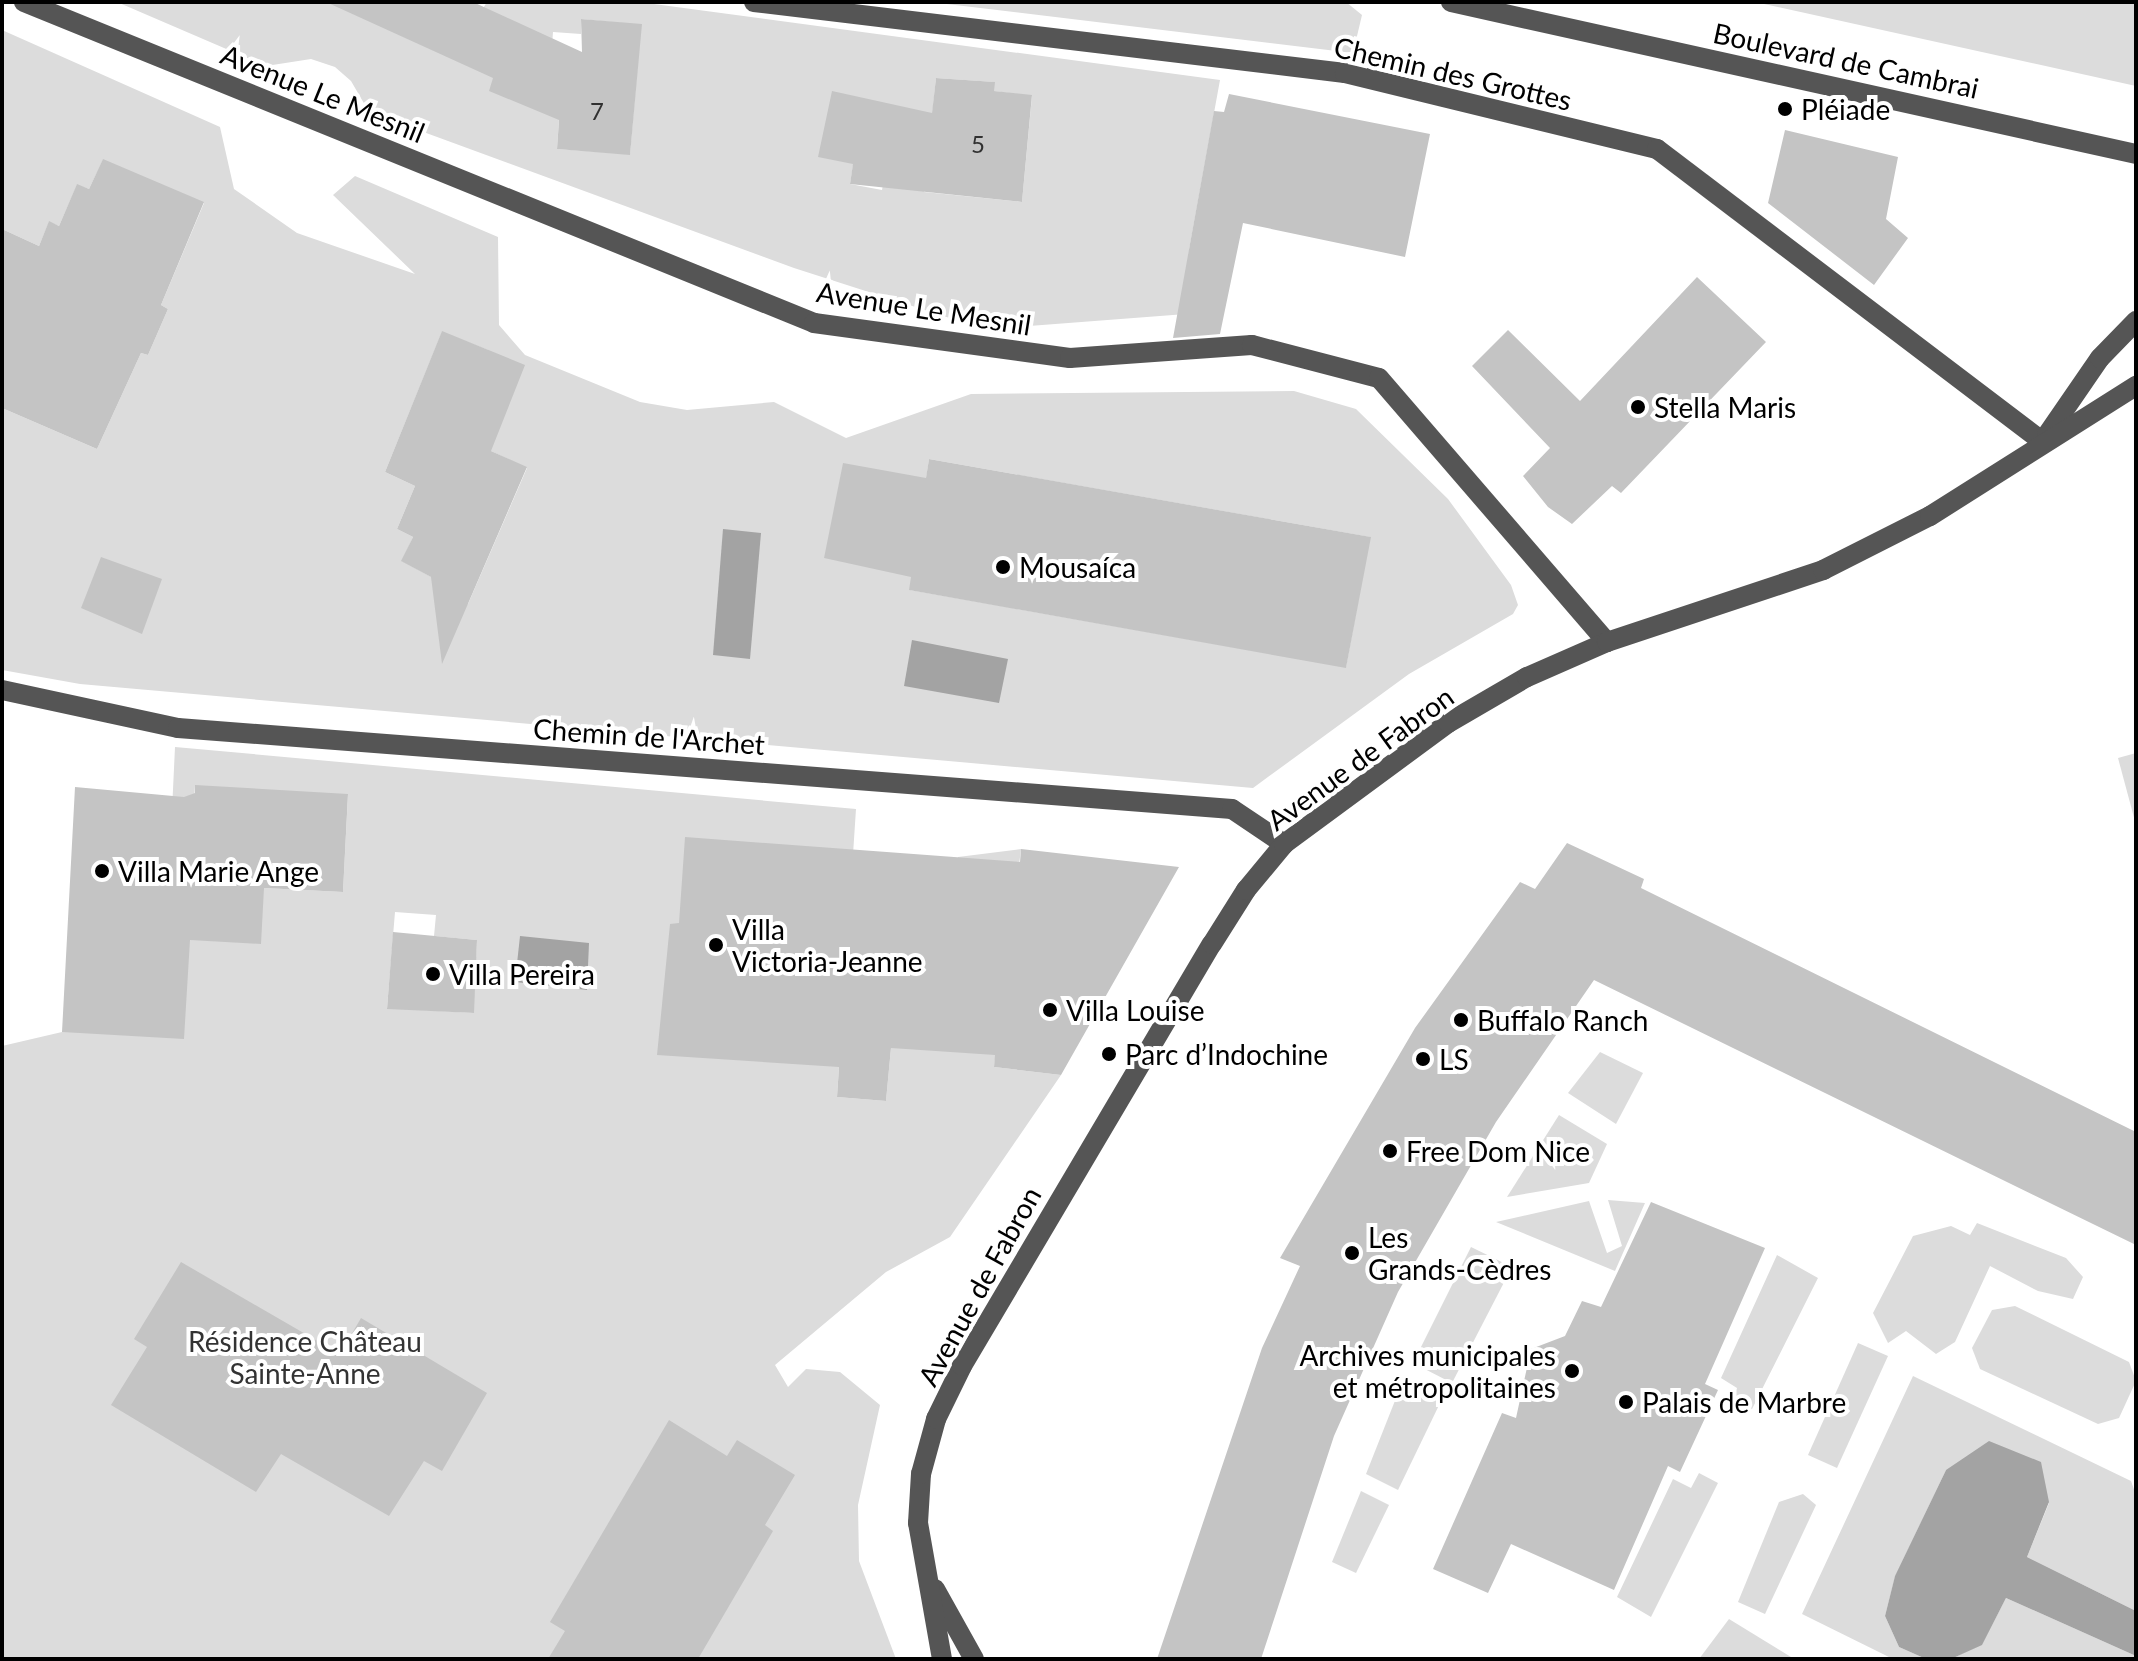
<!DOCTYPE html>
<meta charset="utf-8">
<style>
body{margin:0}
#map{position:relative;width:2138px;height:1661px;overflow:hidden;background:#fff;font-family:Lato,sans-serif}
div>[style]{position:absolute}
.green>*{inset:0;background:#dcdcdc}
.water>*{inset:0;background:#a3a3a3}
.building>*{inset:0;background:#c4c4c4}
.minor>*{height:20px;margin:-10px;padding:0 10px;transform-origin:10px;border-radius:10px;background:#555}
.dots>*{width:22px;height:22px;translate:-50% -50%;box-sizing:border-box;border:4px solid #fff;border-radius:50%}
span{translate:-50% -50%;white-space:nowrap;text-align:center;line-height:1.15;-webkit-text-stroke:8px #fff;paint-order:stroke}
.number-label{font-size:24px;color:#313131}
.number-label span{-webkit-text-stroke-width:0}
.street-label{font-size:28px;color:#000}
.poi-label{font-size:28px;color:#000}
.left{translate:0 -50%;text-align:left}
.right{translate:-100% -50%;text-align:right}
.park-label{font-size:28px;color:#333}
.frame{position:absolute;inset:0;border:4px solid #000;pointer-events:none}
</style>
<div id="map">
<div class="green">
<i style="clip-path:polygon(evenodd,117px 2px,423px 2px,465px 37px,487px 2px,639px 2px,1220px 80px,1189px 250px,1186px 314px,991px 329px,959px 321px,794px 268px,369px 112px,351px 81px,335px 67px,311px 59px,266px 66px,117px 2px,581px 19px,641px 25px,630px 154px,557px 149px,562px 74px,550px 73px,553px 32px,581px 34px,581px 19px,117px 2px,936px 78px,994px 82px,994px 91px,1032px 96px,1022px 202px,924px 192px,936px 78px,117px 2px,862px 110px,895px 116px,882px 190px,850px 184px,862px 110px)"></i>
<i style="clip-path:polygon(930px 2px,1346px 2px,1362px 15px,1353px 53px)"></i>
<i style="clip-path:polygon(1755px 2px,2136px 2px,2136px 86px)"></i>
<i style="clip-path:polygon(evenodd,2px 30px,220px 127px,234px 189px,297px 233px,415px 274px,333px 195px,355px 176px,498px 237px,499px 325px,525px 355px,640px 402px,687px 410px,774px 402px,846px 438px,971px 394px,1294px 391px,1356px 409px,1448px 499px,1511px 585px,1518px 605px,1513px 614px,1409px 674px,1253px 788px,80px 684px,2px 670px,2px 408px,97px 449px,141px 353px,148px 355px,168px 309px,161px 305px,204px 203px,103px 160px,89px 189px,77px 185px,59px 226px,49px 222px,39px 246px,2px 229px,2px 30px,442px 332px,488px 350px,491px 451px,527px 468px,468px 604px,457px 609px,435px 579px,402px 561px,413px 537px,397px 529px,415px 486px,385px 472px,442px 332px,2px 30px,929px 459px,1370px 537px,1346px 667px,910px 590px,929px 459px)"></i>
<i style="clip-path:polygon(evenodd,175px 747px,856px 809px,837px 1097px,886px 1101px,891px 1048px,957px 901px,958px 857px,1021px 849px,994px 1067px,1061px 1075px,950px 1237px,886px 1272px,775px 1365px,788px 1387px,806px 1369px,840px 1372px,880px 1405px,858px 1505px,859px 1561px,896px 1659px,2px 1659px,2px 1046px,62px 1032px,164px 980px,175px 747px,195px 786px,348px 795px,343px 892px,264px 888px,188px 910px,195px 786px,175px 747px,395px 912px,436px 915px,434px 936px,477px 940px,473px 1013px,387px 1008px,395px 912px)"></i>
<i style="clip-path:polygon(2136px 753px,2136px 825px,2118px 758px)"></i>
<i style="clip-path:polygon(1600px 1052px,1643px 1073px,1616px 1124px,1568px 1093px)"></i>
<i style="clip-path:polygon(1559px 1115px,1607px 1144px,1589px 1183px,1507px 1197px)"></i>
<i style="clip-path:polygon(1608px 1200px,1645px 1203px,1615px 1271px,1496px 1222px,1589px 1201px,1607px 1253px,1622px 1246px)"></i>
<i style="clip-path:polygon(1977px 1223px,2066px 1258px,2083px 1277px,2073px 1299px,2038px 1291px,1990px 1266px,1955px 1342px,1936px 1354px,1906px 1331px,1888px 1343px,1873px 1313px,1913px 1236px,1951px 1226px,1970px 1235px)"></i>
<i style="clip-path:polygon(1471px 1247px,1512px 1267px,1452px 1383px,1413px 1363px)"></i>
<i style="clip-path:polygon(1777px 1255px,1818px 1278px,1749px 1415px,1730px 1403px,1737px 1388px,1721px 1378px)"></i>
<i style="clip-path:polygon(2015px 1306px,2129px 1362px,2136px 1381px,2119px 1418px,2098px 1424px,1980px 1369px,1972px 1348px,1992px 1310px)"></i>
<i style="clip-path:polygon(1858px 1343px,1888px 1356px,1837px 1468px,1808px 1455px)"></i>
<i style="clip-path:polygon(1913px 1376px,2131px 1481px,2136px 1495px,2136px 1611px,2027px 1557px,2049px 1503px,1946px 1470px,1895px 1577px,1885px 1616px,1899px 1647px,1926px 1659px,1893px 1659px,1802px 1614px)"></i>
<i style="clip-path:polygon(1402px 1383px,1442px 1399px,1398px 1490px,1366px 1474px)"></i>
<i style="clip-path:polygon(1699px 1473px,1718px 1483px,1651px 1617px,1617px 1597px,1673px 1479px,1691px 1488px)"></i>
<i style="clip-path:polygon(1361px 1491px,1389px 1505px,1356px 1573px,1332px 1562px)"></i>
<i style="clip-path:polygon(1803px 1494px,1816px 1505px,1765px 1614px,1738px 1602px,1779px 1502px)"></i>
<i style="clip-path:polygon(2006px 1598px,2136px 1656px,2136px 1659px,1951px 1659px,1982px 1644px)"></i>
<i style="clip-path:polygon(1729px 1619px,1791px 1657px,1791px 1659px,1699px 1659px)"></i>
</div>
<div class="water">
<i style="clip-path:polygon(723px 529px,761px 533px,750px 659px,713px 655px)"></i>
<i style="clip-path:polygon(912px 640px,1008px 659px,999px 703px,904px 686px)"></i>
<i style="clip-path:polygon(520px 936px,589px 943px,587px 990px,515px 982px)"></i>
<i style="clip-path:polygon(1989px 1441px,2041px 1462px,2049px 1502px,2027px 1557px,2136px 1611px,2136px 1656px,2006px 1598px,1982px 1645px,1951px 1659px,1926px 1659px,1899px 1647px,1885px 1616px,1895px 1576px,1946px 1470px)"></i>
</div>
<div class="building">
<i style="clip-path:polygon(326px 2px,473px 2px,582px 52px,581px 19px,642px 24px,630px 155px,557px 149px,559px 120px,489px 91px,493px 78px)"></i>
<i style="clip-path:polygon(936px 78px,995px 82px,994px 91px,1032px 95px,1022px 202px,850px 184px,853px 164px,818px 157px,832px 91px,932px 113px)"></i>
<i style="clip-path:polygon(1229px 94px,1430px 134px,1405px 257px,1243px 223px,1220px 334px,1173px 338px,1214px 111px,1224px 112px)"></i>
<i style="clip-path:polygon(1785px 130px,1898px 157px,1886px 219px,1908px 238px,1874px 285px,1768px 203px)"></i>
<i style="clip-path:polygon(103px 159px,204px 202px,161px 305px,168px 309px,148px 355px,141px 353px,97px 449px,2px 408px,2px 229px,39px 246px,49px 221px,59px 226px,77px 184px,89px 189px)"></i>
<i style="clip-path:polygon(1697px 277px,1766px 342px,1621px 493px,1612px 486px,1572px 524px,1548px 507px,1523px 476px,1550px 448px,1472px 366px,1508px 330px,1580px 401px)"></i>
<i style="clip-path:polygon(442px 331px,525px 365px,491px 451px,527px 467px,442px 664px,431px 577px,401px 561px,413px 537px,397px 529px,415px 486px,385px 472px)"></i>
<i style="clip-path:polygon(929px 459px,1371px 537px,1346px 668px,909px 590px,911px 577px,824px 558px,843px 463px,926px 478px)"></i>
<i style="clip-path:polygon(101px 557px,162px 579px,142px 634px,81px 608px)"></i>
<i style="clip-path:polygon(195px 785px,348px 794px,343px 892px,264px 888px,261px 944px,190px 940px,184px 1039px,62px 1032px,75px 787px,184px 797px,195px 793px)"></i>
<i style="clip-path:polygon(685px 837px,1020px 862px,1021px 849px,1179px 867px,1061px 1075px,994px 1067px,995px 1055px,891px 1048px,886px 1101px,837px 1097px,839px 1067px,657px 1055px,670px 924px,679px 923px)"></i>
<i style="clip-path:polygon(1567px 843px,1644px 879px,1641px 888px,2136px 1132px,2136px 1245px,1594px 980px,1496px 1122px,1398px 1292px,1334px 1436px,1261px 1659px,1157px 1659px,1262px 1348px,1300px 1266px,1280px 1258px,1415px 1028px,1520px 882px,1535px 889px)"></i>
<i style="clip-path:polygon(393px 932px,477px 940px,474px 1013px,387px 1009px)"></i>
<i style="clip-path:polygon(1651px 1202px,1765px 1248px,1705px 1384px,1718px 1390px,1680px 1472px,1668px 1466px,1614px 1590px,1511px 1544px,1488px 1593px,1433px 1569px,1502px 1413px,1516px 1418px,1531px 1349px,1565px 1336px,1582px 1301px,1601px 1307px)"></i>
<i style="clip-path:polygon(181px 1262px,340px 1354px,361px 1318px,487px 1393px,442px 1471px,424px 1461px,389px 1516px,281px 1454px,256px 1492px,111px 1405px,147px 1347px,134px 1339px)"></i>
<i style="clip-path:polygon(669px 1420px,727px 1456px,737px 1440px,795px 1475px,765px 1525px,773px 1531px,698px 1659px,548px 1659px,565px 1631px,550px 1622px)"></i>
</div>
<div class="minor">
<i style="left:24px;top:2px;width:853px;rotate:22.11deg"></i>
<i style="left:814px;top:323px;width:258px;rotate:7.8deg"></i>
<i style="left:1070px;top:358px;width:182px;rotate:-4.1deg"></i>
<i style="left:1252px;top:345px;width:131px;rotate:14.6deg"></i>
<i style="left:1379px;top:378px;width:349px;rotate:49.2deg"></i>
<i style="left:754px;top:2px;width:595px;rotate:6.85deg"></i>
<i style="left:1345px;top:73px;width:321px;rotate:13.7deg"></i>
<i style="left:1657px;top:149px;width:485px;rotate:37.2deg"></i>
<i style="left:1451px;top:2px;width:702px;rotate:12.51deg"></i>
<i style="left:2047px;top:435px;width:93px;rotate:-55.5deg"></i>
<i style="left:2100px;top:358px;width:52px;rotate:-45.8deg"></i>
<i style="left:2px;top:690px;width:180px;rotate:12.2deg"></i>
<i style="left:178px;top:728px;width:1057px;rotate:4.39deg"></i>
<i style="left:1232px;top:809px;width:63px;rotate:33.9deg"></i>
<i style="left:935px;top:1589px;width:80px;rotate:60.9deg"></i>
<i style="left:942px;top:1659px;width:138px;rotate:-100deg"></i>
<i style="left:918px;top:1523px;width:49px;rotate:-86.5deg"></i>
<i style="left:921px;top:1474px;width:57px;rotate:-74.7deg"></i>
<i style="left:936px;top:1419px;width:59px;rotate:-63.9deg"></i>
<i style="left:962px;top:1366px;width:490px;rotate:-59.4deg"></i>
<i style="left:1212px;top:944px;width:64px;rotate:-57.8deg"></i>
<i style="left:1246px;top:890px;width:60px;rotate:-50.4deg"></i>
<i style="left:1284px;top:844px;width:204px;rotate:-36.4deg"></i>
<i style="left:1448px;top:723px;width:91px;rotate:-30.2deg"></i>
<i style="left:1527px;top:677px;width:87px;rotate:-23.6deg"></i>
<i style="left:1607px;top:642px;width:228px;rotate:-18.4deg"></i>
<i style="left:1823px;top:570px;width:120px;rotate:-26.8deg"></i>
<i style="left:1930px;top:516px;width:244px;rotate:-32.3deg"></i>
</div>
<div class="dots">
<i style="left:1785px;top:109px;background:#000"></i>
<i style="left:1638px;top:407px;background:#000"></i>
<i style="left:1003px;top:567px;background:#000"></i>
<i style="left:102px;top:871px;background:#000"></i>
<i style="left:716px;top:945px;background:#000"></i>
<i style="left:433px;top:974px;background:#000"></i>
<i style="left:1050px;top:1010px;background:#000"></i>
<i style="left:1461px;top:1020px;background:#000"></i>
<i style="left:1109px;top:1054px;background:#000"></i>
<i style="left:1423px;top:1059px;background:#000"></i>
<i style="left:1390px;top:1151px;background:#000"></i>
<i style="left:1352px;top:1253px;background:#000"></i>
<i style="left:1572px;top:1371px;background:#000"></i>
<i style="left:1626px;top:1402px;background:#000"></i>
</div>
<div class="number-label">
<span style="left:597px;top:111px">7</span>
<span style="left:978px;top:144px">5</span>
</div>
<div class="street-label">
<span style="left:1846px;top:60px;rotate:12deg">Boulevard de Cambrai</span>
<span style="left:1453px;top:73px;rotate:13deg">Chemin des Grottes</span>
<span style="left:323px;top:93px;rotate:22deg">Avenue Le Mesnil</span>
<span style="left:924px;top:308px;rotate:9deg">Avenue Le Mesnil</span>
<span style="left:649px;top:736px;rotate:4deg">Chemin de l'Archet</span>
<span style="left:1360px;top:758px;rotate:-36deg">Avenue de Fabron</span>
<span style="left:979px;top:1286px;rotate:-61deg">Avenue de Fabron</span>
</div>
<div class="poi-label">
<span class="left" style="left:1801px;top:109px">Pléiade</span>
<span class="left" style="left:1654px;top:407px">Stella Maris</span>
<span class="left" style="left:1019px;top:567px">Mousaíca</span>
<span class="left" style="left:118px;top:871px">Villa Marie Ange</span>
<span class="left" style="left:732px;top:945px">Villa<br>Victoria-Jeanne</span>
<span class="left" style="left:449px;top:974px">Villa Pereira</span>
<span class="left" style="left:1066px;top:1010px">Villa Louise</span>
<span class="left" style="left:1477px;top:1020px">Buffalo Ranch</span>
<span class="left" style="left:1125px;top:1054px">Parc d’Indochine</span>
<span class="left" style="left:1439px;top:1059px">LS</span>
<span class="left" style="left:1406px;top:1151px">Free Dom Nice</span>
<span class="left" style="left:1368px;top:1253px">Les<br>Grands-Cèdres</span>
<span class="right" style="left:1556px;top:1371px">Archives municipales<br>et métropolitaines</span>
<span class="left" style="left:1642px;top:1402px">Palais de Marbre</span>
</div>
<div class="park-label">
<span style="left:305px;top:1357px">Résidence Château<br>Sainte-Anne</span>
</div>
<div class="frame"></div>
</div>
